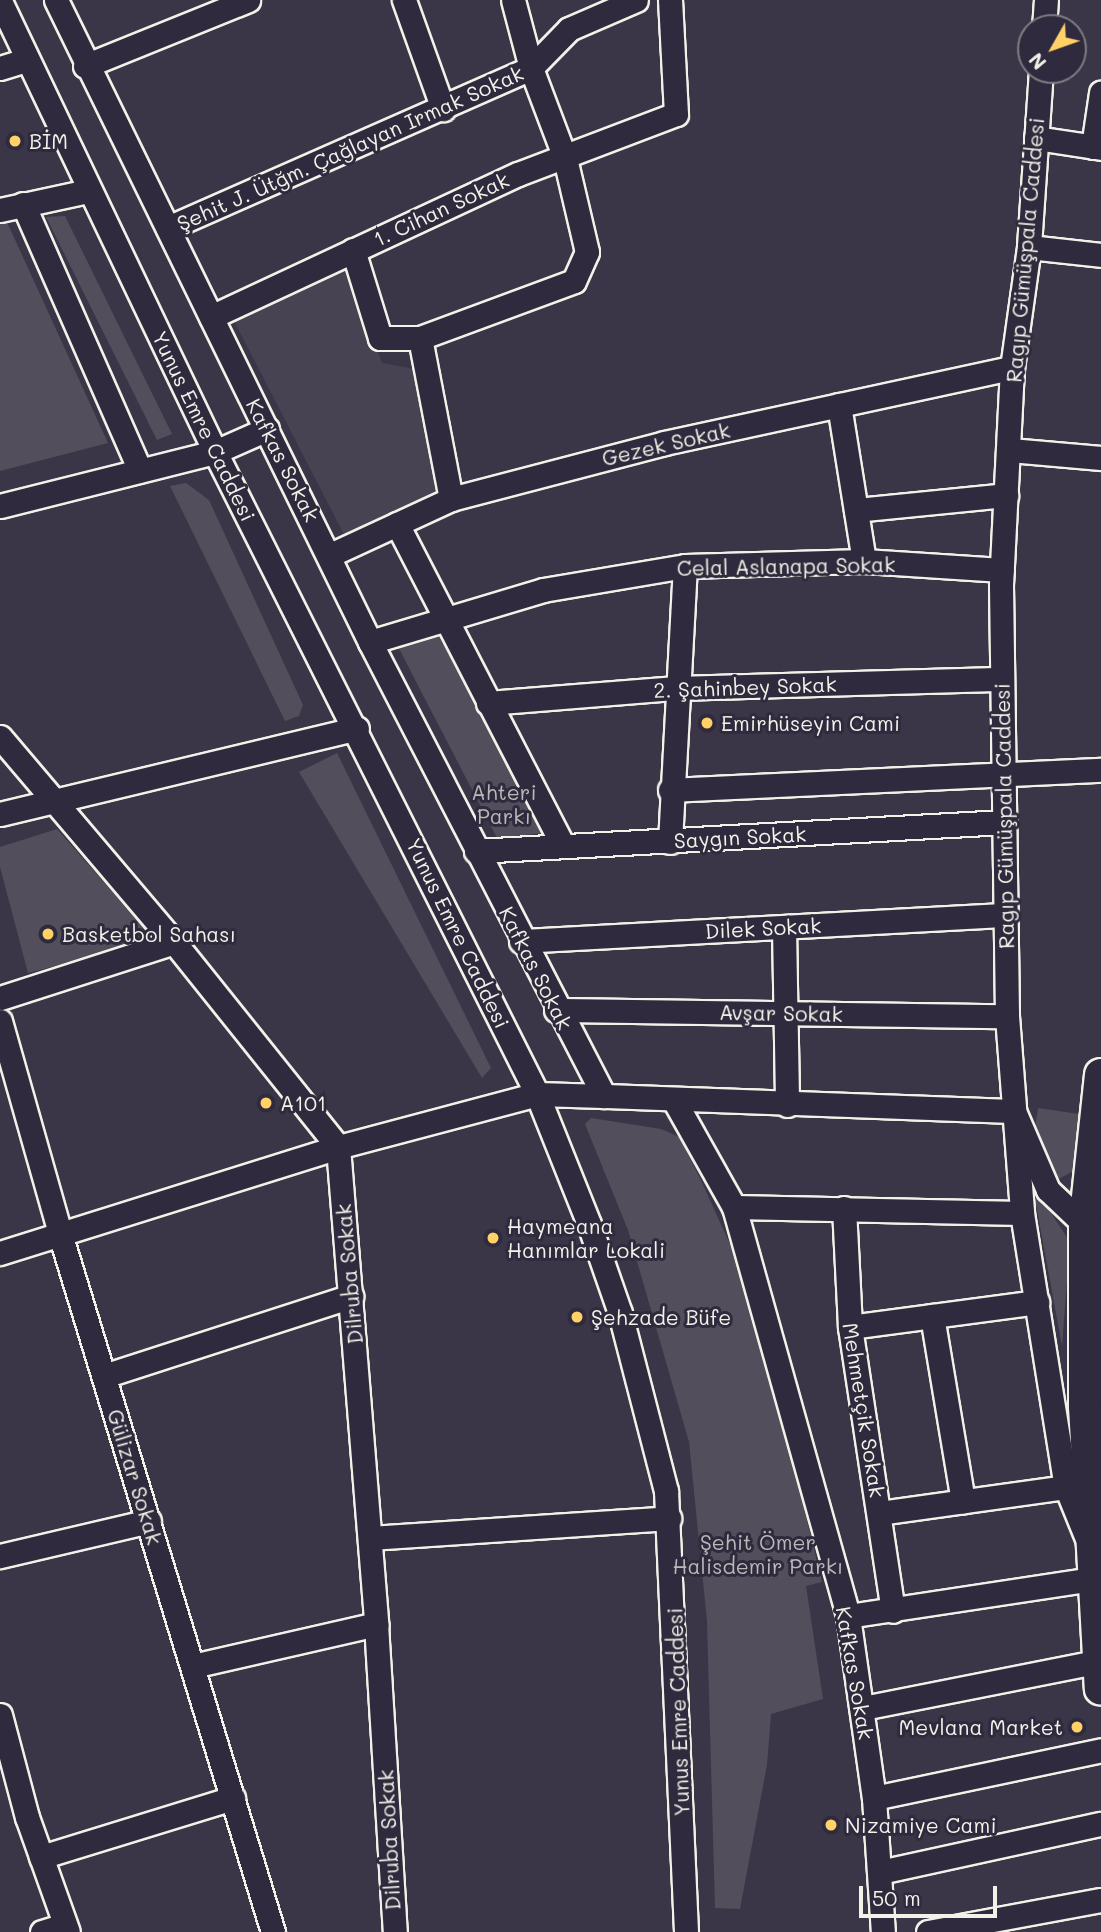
<!DOCTYPE html>
<meta charset="utf-8">
<style>
body{margin:0}
#map{position:relative;width:1101px;height:1932px;overflow:hidden;background:#3b3647;font-family:Mali,sans-serif}
div>[style]{position:absolute}
.built>*{inset:0;background:#484352}
.green>*{inset:0;background:#534e5c}
.roads{filter:drop-shadow(2px 0 #f4f1e8) drop-shadow(-2px 0 #f4f1e8) drop-shadow(0 2px #f4f1e8) drop-shadow(0 -2px #f4f1e8)}
.street>*{height:23px;margin:-11.5px;padding:0 11.5px;transform-origin:11.5px;border-radius:11.5px;background:#2f2a3d}
.secondary>*{height:32px;margin:-16px;padding:0 16px;transform-origin:16px;border-radius:16px;background:#2f2a3d}
.dots>*{width:19px;height:19px;translate:-50% -50%;box-sizing:border-box;border:4px solid #2f2a3d;border-radius:50%}
span{translate:-50% -50%;white-space:nowrap;text-align:center;line-height:1.15;-webkit-text-stroke:6px #2f2a3d;paint-order:stroke}
.poi-label{font-size:21px;color:#f4f1e8}
.left{translate:0 -50%;text-align:left}
.right{translate:-100% -50%;text-align:right}
.street-label{font-size:21px;color:#f4f1e8}
.park-label{font-size:21px;color:#bcb8b7}
.north{position:absolute;left:1017px;top:14px;width:70px;height:70px;box-sizing:border-box;background:#2f2a3d;border:2px solid #7e7a81;border-radius:50%;rotate:230deg;font-size:19px;font-weight:700;line-height:28px;text-align:center;color:#f4f1e8}
.north::after{content:'';display:block;margin:auto;width:24px;height:32px;background:#ffd166;clip-path:polygon(50% 0,100% 100%,50% 72%,0 100%)}
.scale{position:absolute;left:859px;top:1886px;width:138px;height:32px;box-sizing:border-box;border:4px solid #f4f1e8;border-top:0;padding-left:9px;font-size:21px;line-height:24px;white-space:nowrap;color:#f4f1e8;-webkit-text-stroke:5px #2f2a3d;paint-order:stroke}
</style>
<div id="map">
<div class="built">
<i style="clip-path:polygon(345px 261px,382px 363px,420px 370px,448px 507px,352px 550px,232px 317px)"></i>
</div>
<div class="green">
<i style="clip-path:polygon(65px 216px,172px 434px,157px 440px,46px 217px)"></i>
<i style="clip-path:polygon(6px 220px,108px 443px,0 471px,0 222px)"></i>
<i style="clip-path:polygon(186px 483px,209px 500px,303px 705px,299px 716px,285px 721px,170px 486px)"></i>
<i style="clip-path:polygon(434px 627px,544px 833px,497px 838px,393px 637px)"></i>
<i style="clip-path:polygon(337px 753px,491px 1068px,482px 1078px,299px 772px)"></i>
<i style="clip-path:polygon(57px 829px,155px 940px,28px 973px,0 867px,0 847px)"></i>
<i style="clip-path:polygon(1038px 1108px,1079px 1114px,1077px 1169px,1051px 1183px,1034px 1135px)"></i>
<i style="clip-path:polygon(591px 1118px,661px 1129px,679px 1137px,699px 1176px,750px 1288px,822px 1582px,806px 1586px,823px 1699px,771px 1714px,767px 1765px,740px 1909px,715px 1908px,707px 1621px,689px 1442px,628px 1230px,585px 1124px)"></i>
<i style="clip-path:polygon(1040px 1196px,1070px 1242px,1062px 1346px,1035px 1199px)"></i>
</div>
<div class="roads">
<div class="street">
<i style="left:56px;top:0;width:715px;rotate:63.94deg"></i>
<i style="left:370px;top:642px;width:511px;rotate:62.73deg"></i>
<i style="left:604px;top:1096px;width:410px;rotate:2.1deg"></i>
<i style="left:1014px;top:1111px;width:86px;rotate:66.7deg"></i>
<i style="left:1048px;top:1190px;width:51px;rotate:43.4deg"></i>
<i style="left:404px;top:0;width:116px;rotate:70.3deg"></i>
<i style="left:0;top:1px;width:500px;rotate:64.5deg"></i>
<i style="left:215px;top:452px;width:718px;rotate:63.36deg"></i>
<i style="left:537px;top:1094px;width:140px;rotate:68.2deg"></i>
<i style="left:589px;top:1224px;width:94px;rotate:70.8deg"></i>
<i style="left:620px;top:1313px;width:184px;rotate:75.5deg"></i>
<i style="left:666px;top:1491px;width:441px;rotate:87.4deg"></i>
<i style="left:1044px;top:28px;width:28px;rotate:-86deg"></i>
<i style="left:85px;top:66px;width:176px;rotate:-22deg"></i>
<i style="left:0;top:68px;width:28px;rotate:-17deg"></i>
<i style="left:1041px;top:70px;width:177px;rotate:93.9deg"></i>
<i style="left:1029px;top:247px;width:122px;rotate:98deg"></i>
<i style="left:1012px;top:368px;width:217px;rotate:92.9deg"></i>
<i style="left:1001px;top:585px;width:431px;rotate:89.2deg"></i>
<i style="left:1007px;top:1016px;width:198px;rotate:85.6deg"></i>
<i style="left:1022px;top:1213px;width:278px;rotate:80.9deg"></i>
<i style="left:1066px;top:1487px;width:53px;rotate:67.8deg"></i>
<i style="left:1036px;top:138px;width:66px;rotate:8.7deg"></i>
<i style="left:1093px;top:147px;width:55px;rotate:-81.6deg"></i>
<i style="left:23px;top:204px;width:291px;rotate:66.3deg"></i>
<i style="left:0;top:210px;width:90px;rotate:-12.2deg"></i>
<i style="left:168px;top:228px;width:397px;rotate:-23.8deg"></i>
<i style="left:531px;top:68px;width:54px;rotate:-45.7deg"></i>
<i style="left:569px;top:29px;width:73px;rotate:-23.4deg"></i>
<i style="left:1029px;top:247px;width:72px;rotate:6.3deg"></i>
<i style="left:353px;top:250px;width:92px;rotate:72.9deg"></i>
<i style="left:380px;top:338px;width:40px"></i>
<i style="left:420px;top:338px;width:164px;rotate:79.1deg"></i>
<i style="left:211px;top:317px;width:339px;rotate:-25deg"></i>
<i style="left:518px;top:174px;width:169px;rotate:-20.8deg"></i>
<i style="left:676px;top:114px;width:114px;rotate:-93deg"></i>
<i style="left:420px;top:338px;width:164px;rotate:-20.3deg"></i>
<i style="left:574px;top:281px;width:32px;rotate:-66deg"></i>
<i style="left:587px;top:252px;width:97px;rotate:-103.2deg"></i>
<i style="left:565px;top:158px;width:96px;rotate:-110.7deg"></i>
<i style="left:531px;top:68px;width:70px;rotate:-104.8deg"></i>
<i style="left:839px;top:405px;width:158px;rotate:80.9deg"></i>
<i style="left:1010px;top:450px;width:91px;rotate:5deg"></i>
<i style="left:0;top:506px;width:222px;rotate:-14.1deg"></i>
<i style="left:215px;top:452px;width:57px;rotate:-23.9deg"></i>
<i style="left:856px;top:510px;width:151px;rotate:-5.7deg"></i>
<i style="left:397px;top:524px;width:362px;rotate:62.7deg"></i>
<i style="left:330px;top:555px;width:133px;rotate:-24.8deg"></i>
<i style="left:451px;top:499px;width:220px;rotate:-14.7deg"></i>
<i style="left:664px;top:443px;width:356px;rotate:-12.2deg"></i>
<i style="left:370px;top:642px;width:181px;rotate:-16.7deg"></i>
<i style="left:543px;top:590px;width:144px;rotate:-9.6deg"></i>
<i style="left:685px;top:566px;width:179px;rotate:-1.6deg"></i>
<i style="left:864px;top:561px;width:138px;rotate:3.7deg"></i>
<i style="left:488px;top:703px;width:189px;rotate:-4.6deg"></i>
<i style="left:676px;top:688px;width:326px;rotate:-1.6deg"></i>
<i style="left:0;top:737px;width:269px;rotate:49.7deg"></i>
<i style="left:174px;top:942px;width:263px;rotate:51.3deg"></i>
<i style="left:338px;top:1147px;width:479px;rotate:85.4deg"></i>
<i style="left:376px;top:1624px;width:309px;rotate:86.5deg"></i>
<i style="left:670px;top:790px;width:431px;rotate:-2.7deg"></i>
<i style="left:0;top:814px;width:367px;rotate:-13.5deg"></i>
<i style="left:670px;top:842px;width:276px;rotate:-86.9deg"></i>
<i style="left:476px;top:851px;width:529px;rotate:-3.14deg"></i>
<i style="left:784px;top:927px;width:178px;rotate:89deg"></i>
<i style="left:521px;top:941px;width:485px;rotate:-3.1deg"></i>
<i style="left:0;top:998px;width:183px;rotate:-17.8deg"></i>
<i style="left:556px;top:1010px;width:451px;rotate:0.8deg"></i>
<i style="left:0;top:1021px;width:224px;rotate:74.2deg"></i>
<i style="left:61px;top:1237px;width:727px;rotate:73.04deg"></i>
<i style="left:675px;top:1102px;width:120px;rotate:60.7deg"></i>
<i style="left:734px;top:1207px;width:425px;rotate:74.4deg"></i>
<i style="left:848px;top:1616px;width:184px;rotate:81.9deg"></i>
<i style="left:874px;top:1798px;width:134px;rotate:86.2deg"></i>
<i style="left:734px;top:1207px;width:288px;rotate:1.2deg"></i>
<i style="left:844px;top:1208px;width:119px;rotate:87.1deg"></i>
<i style="left:850px;top:1327px;width:287px;rotate:81.4deg"></i>
<i style="left:0;top:1253px;width:354px;rotate:-17.4deg"></i>
<i style="left:338px;top:1147px;width:206px;rotate:-14.9deg"></i>
<i style="left:537px;top:1094px;width:67px;rotate:1.7deg"></i>
<i style="left:932px;top:1316px;width:188px;rotate:80.5deg"></i>
<i style="left:850px;top:1327px;width:189px;rotate:-7.6deg"></i>
<i style="left:104px;top:1376px;width:260px;rotate:-17.9deg"></i>
<i style="left:879px;top:1513px;width:189px;rotate:-7.9deg"></i>
<i style="left:370px;top:1538px;width:300px;rotate:-3.8deg"></i>
<i style="left:0;top:1556px;width:153px;rotate:-13.2deg"></i>
<i style="left:848px;top:1616px;width:248px;rotate:-8.6deg"></i>
<i style="left:193px;top:1666px;width:188px;rotate:-12.9deg"></i>
<i style="left:863px;top:1708px;width:237px;rotate:-11.2deg"></i>
<i style="left:0;top:1715px;width:106px;rotate:75.2deg"></i>
<i style="left:27px;top:1817px;width:122px;rotate:70.4deg"></i>
<i style="left:874px;top:1798px;width:232px;rotate:-11.9deg"></i>
<i style="left:41px;top:1857px;width:201px;rotate:-17.1deg"></i>
<i style="left:880px;top:1872px;width:226px;rotate:-12.3deg"></i>
<i style="left:42px;top:1932px;width:24px;rotate:-17deg"></i>
<i style="left:928px;top:1932px;width:176px;rotate:-10.5deg"></i>
</div>
<div class="secondary">
<i style="left:1101px;top:1075px;width:151px;rotate:96.1deg"></i>
<i style="left:1085px;top:1225px;width:181px;rotate:90deg"></i>
<i style="left:1085px;top:1406px;width:283px;rotate:86.8deg"></i>
</div>
</div>
<div class="dots">
<i style="left:15px;top:141px;background:#ffd166"></i>
<i style="left:707px;top:723px;background:#ffd166"></i>
<i style="left:48px;top:934px;background:#ffd166"></i>
<i style="left:266px;top:1103px;background:#ffd166"></i>
<i style="left:493px;top:1238px;background:#ffd166"></i>
<i style="left:577px;top:1317px;background:#ffd166"></i>
<i style="left:1077px;top:1727px;background:#ffd166"></i>
<i style="left:831px;top:1825px;background:#ffd166"></i>
</div>
<div class="poi-label">
<span class="left" style="left:29px;top:141px">BİM</span>
<span class="left" style="left:721px;top:723px">Emirhüseyin Cami</span>
<span class="left" style="left:62px;top:934px">Basketbol Sahası</span>
<span class="left" style="left:280px;top:1103px">A101</span>
<span class="left" style="left:507px;top:1238px">Haymeana<br>Hanımlar Lokali</span>
<span class="left" style="left:591px;top:1317px">Şehzade Büfe</span>
<span class="right" style="left:1063px;top:1727px">Mevlana Market</span>
<span class="left" style="left:845px;top:1825px">Nizamiye Cami</span>
</div>
<div class="street-label">
<span style="left:350px;top:148px;rotate:-24deg">Şehit J. Ütğm. Çağlayan Irmak Sokak</span>
<span style="left:441px;top:209px;rotate:-25deg">1. Cihan Sokak</span>
<span style="left:1025px;top:250px;rotate:-85deg">Ragıp Gümüşpala Caddesi</span>
<span style="left:204px;top:426px;rotate:64deg">Yunus Emre Caddesi</span>
<span style="left:666px;top:444px;rotate:-13deg">Gezek Sokak</span>
<span style="left:283px;top:460px;rotate:63deg">Kafkas Sokak</span>
<span style="left:786px;top:566px;rotate:-1deg">Celal Aslanapa Sokak</span>
<span style="left:745px;top:687px;rotate:-2deg">2. Şahinbey Sokak</span>
<span style="left:1004px;top:816px;rotate:-91deg">Ragıp Gümüşpala Caddesi</span>
<span style="left:740px;top:837px;rotate:-3deg">Saygın Sokak</span>
<span style="left:763px;top:928px;rotate:-3deg">Dilek Sokak</span>
<span style="left:458px;top:933px;rotate:64deg">Yunus Emre Caddesi</span>
<span style="left:536px;top:968px;rotate:63deg">Kafkas Sokak</span>
<span style="left:781px;top:1013px;rotate:1deg">Avşar Sokak</span>
<span style="left:349px;top:1274px;rotate:-95deg">Dilruba Sokak</span>
<span style="left:864px;top:1410px;rotate:81deg">Mehmetçik Sokak</span>
<span style="left:135px;top:1477px;rotate:73deg">Gülizar Sokak</span>
<span style="left:855px;top:1673px;rotate:80deg">Kafkas Sokak</span>
<span style="left:678px;top:1712px;rotate:-92deg">Yunus Emre Caddesi</span>
<span style="left:389px;top:1840px;rotate:-93deg">Dilruba Sokak</span>
</div>
<div class="park-label">
<span style="left:504px;top:804px">Ahteri<br>Parkı</span>
<span style="left:758px;top:1554px">Şehit Ömer<br>Halisdemir Parkı</span>
</div>
<div class="north">N</div>
<div class="scale">50 m</div>
</div>
